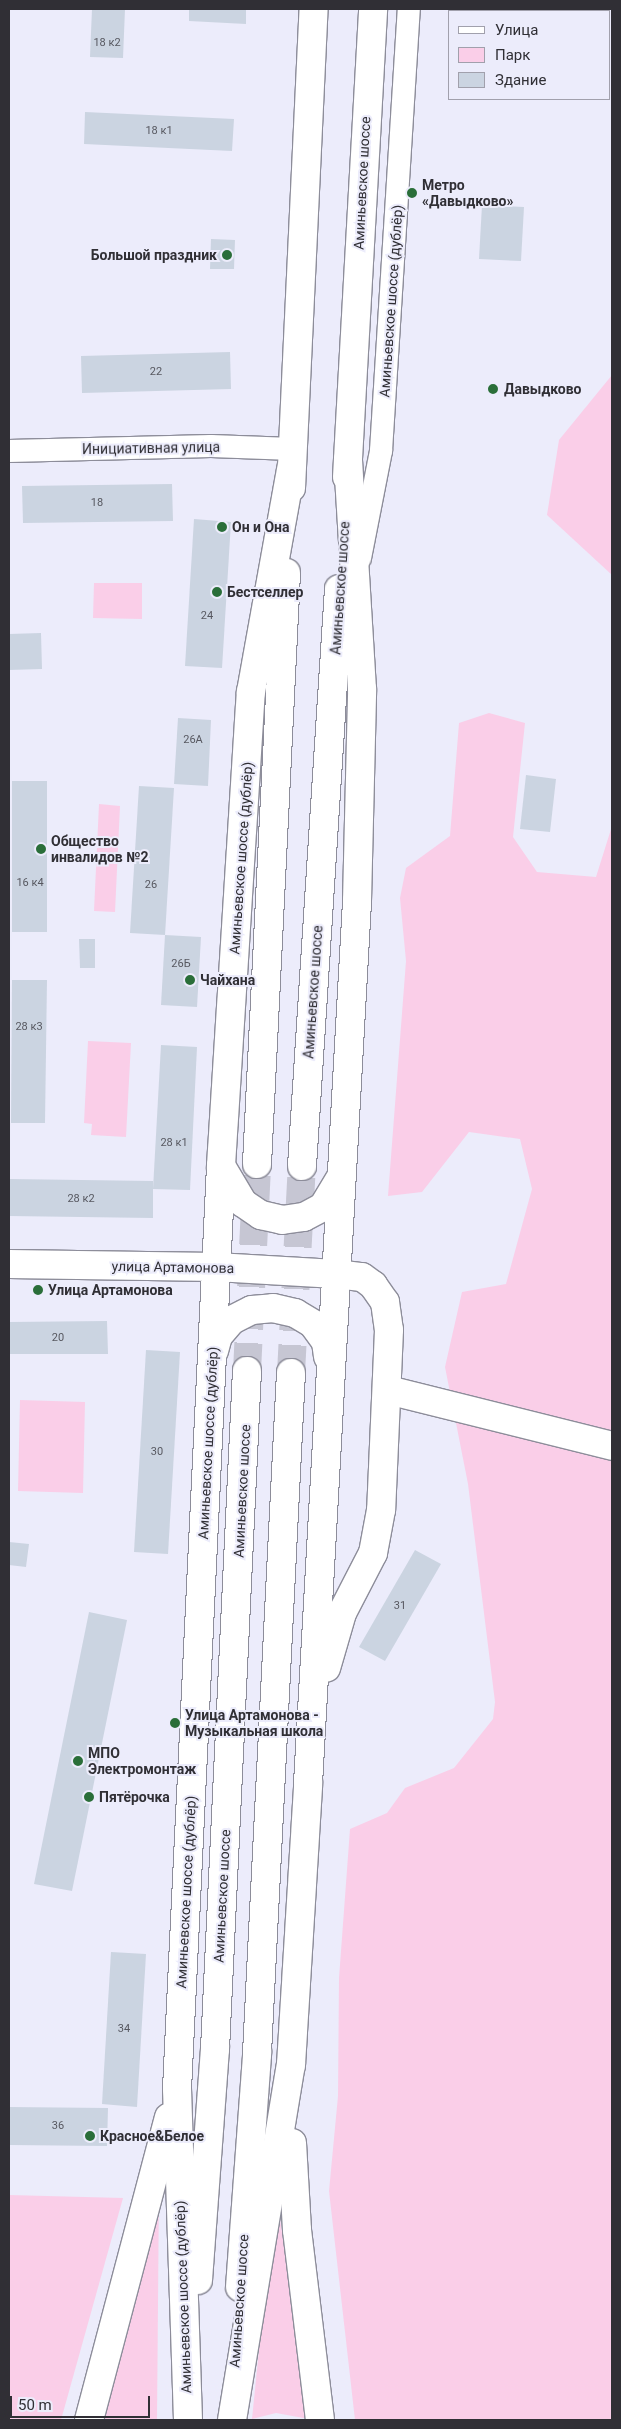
<!DOCTYPE html>
<meta charset="utf-8">
<style>
body{margin:0}
#map{position:relative;width:621px;height:2429px;overflow:hidden;background:#ececfb;font-family:Roboto,sans-serif}
div>[style]{position:absolute}
.green>*{inset:0;background:#facee8}
.building>*{inset:0;background:#cbd4e1}
.secondary-tunnel>*{height:28px;margin-top:-14px;transform-origin:0;background:repeating-linear-gradient(90deg,#c6c6d3 0 28px,transparent 0 42px)}
.roads{filter:drop-shadow(1px 0 #8d8d9a) drop-shadow(-1px 0 #8d8d9a) drop-shadow(0 1px #8d8d9a) drop-shadow(0 -1px #8d8d9a)}
.street>*{height:22px;margin:-11px;padding:0 11px;transform-origin:11px;border-radius:11px;background:#fff}
.secondary>*{height:28px;margin:-14px;padding:0 14px;transform-origin:14px;border-radius:14px;background:#fff}
.dots>*{width:14px;height:14px;translate:-50% -50%;box-sizing:border-box;border:2px solid #ececfb;border-radius:50%}
span{translate:-50% -50%;white-space:nowrap;text-align:center;line-height:1.15;-webkit-text-stroke:4px #ececfb;paint-order:stroke}
.number-label{font-size:11px;color:#575860}
.number-label span{-webkit-text-stroke-width:0}
.street-label{font-size:14px;color:#302f35}
.poi-label{font-size:14px;color:#302f35;font-weight:700}
.left{translate:0 -50%;text-align:left}
.right{translate:-100% -50%;text-align:right}
.frame{position:absolute;inset:0;border:10px solid #302f35;pointer-events:none}
.legend{position:absolute;left:448px;top:10px;width:162px;height:90px;box-sizing:border-box;background:#ececfb;border:1px solid #a1a0ac;margin:0;padding:6px 9px;list-style:none;font-size:15px;color:#302f35}
.legend li{display:flex;align-items:center;gap:10px;height:25px}
.legend b{width:25px;border:1px solid #a1a0ac}
.scale{position:absolute;left:10px;top:2396px;width:140px;height:22px;box-sizing:border-box;border:2px solid #302f35;border-top:0;padding-left:6px;font-size:15px;line-height:18px;white-space:nowrap;color:#302f35;-webkit-text-stroke:4px #ececfb;paint-order:stroke}
</style>
<div id="map">
<div class="green">
<i style="clip-path:polygon(612px 375px,612px 575px,547px 515px,559px 440px)"></i>
<i style="clip-path:polygon(94px 583px,142px 583px,142px 619px,93px 618px)"></i>
<i style="clip-path:polygon(489px 713px,525px 723px,513px 837px,537px 872px,596px 877px,612px 826px,612px 2420px,355px 2420px,329px 2191px,338px 2096px,339px 1978px,350px 1829px,387px 1813px,405px 1788px,454px 1768px,493px 1719px,495px 1702px,468px 1484px,445px 1367px,462px 1292px,506px 1284px,532px 1189px,520px 1139px,469px 1132px,422px 1192px,388px 1196px,406px 961px,400px 898px,406px 868px,450px 836px,459px 723px)"></i>
<i style="clip-path:polygon(99px 804px,120px 806px,115px 912px,94px 911px)"></i>
<i style="clip-path:polygon(88px 1041px,131px 1043px,126px 1137px,91px 1135px,92px 1124px,84px 1123px)"></i>
<i style="clip-path:polygon(20px 1400px,85px 1402px,83px 1493px,18px 1491px)"></i>
<i style="clip-path:polygon(159px 2188px,157px 2420px,95px 2420px)"></i>
<i style="clip-path:polygon(9px 2195px,123px 2198px,61px 2420px,9px 2420px)"></i>
<i style="clip-path:polygon(274px 2202px,278px 2205px,309px 2419px,276px 2413px,252px 2419px)"></i>
</div>
<div class="building">
<i style="clip-path:polygon(92px 9px,125px 9px,123px 58px,90px 57px)"></i>
<i style="clip-path:polygon(189px 9px,246px 9px,246px 24px,189px 21px)"></i>
<i style="clip-path:polygon(85px 112px,234px 119px,232px 151px,84px 144px)"></i>
<i style="clip-path:polygon(482px 205px,524px 207px,521px 261px,479px 259px)"></i>
<i style="clip-path:polygon(211px 239px,235px 240px,234px 269px,210px 269px)"></i>
<i style="clip-path:polygon(230px 352px,231px 389px,82px 393px,81px 356px)"></i>
<i style="clip-path:polygon(172px 484px,173px 521px,23px 523px,22px 486px)"></i>
<i style="clip-path:polygon(194px 519px,231px 522px,222px 668px,185px 666px)"></i>
<i style="clip-path:polygon(41px 633px,42px 669px,9px 670px,9px 634px)"></i>
<i style="clip-path:polygon(178px 718px,211px 720px,208px 786px,174px 784px)"></i>
<i style="clip-path:polygon(526px 775px,556px 779px,550px 832px,520px 829px)"></i>
<i style="clip-path:polygon(12px 781px,47px 781px,47px 932px,12px 932px)"></i>
<i style="clip-path:polygon(139px 786px,174px 788px,165px 935px,130px 933px)"></i>
<i style="clip-path:polygon(165px 935px,201px 937px,197px 1007px,161px 1005px)"></i>
<i style="clip-path:polygon(79px 939px,95px 939px,95px 968px,80px 968px)"></i>
<i style="clip-path:polygon(12px 980px,47px 980px,45px 1123px,11px 1123px)"></i>
<i style="clip-path:polygon(161px 1045px,197px 1047px,190px 1190px,153px 1189px)"></i>
<i style="clip-path:polygon(9px 1179px,153px 1181px,153px 1218px,9px 1216px)"></i>
<i style="clip-path:polygon(107px 1321px,108px 1354px,9px 1354px,9px 1322px)"></i>
<i style="clip-path:polygon(146px 1350px,180px 1352px,168px 1554px,134px 1552px)"></i>
<i style="clip-path:polygon(9px 1542px,29px 1544px,26px 1567px,9px 1565px)"></i>
<i style="clip-path:polygon(415px 1550px,441px 1564px,385px 1661px,359px 1647px)"></i>
<i style="clip-path:polygon(89px 1612px,127px 1620px,72px 1891px,34px 1884px)"></i>
<i style="clip-path:polygon(111px 1952px,146px 1954px,137px 2107px,102px 2104px)"></i>
<i style="clip-path:polygon(9px 2107px,108px 2108px,107px 2146px,9px 2145px)"></i>
</div>
<div class="secondary-tunnel">
<i style="left:247px;top:1371px;width:207px;rotate:-87.2deg"></i>
<i style="left:291px;top:1373px;width:207px;rotate:-87deg"></i>
</div>
<div class="roads">
<div class="street">
<i style="left:9px;top:451px;width:202px;rotate:-1.4deg"></i>
<i style="left:211px;top:446px;width:82px;rotate:2.1deg"></i>
<i style="left:360px;top:558px;width:109px;rotate:-78.9deg"></i>
<i style="left:381px;top:451px;width:443px;rotate:-86.4deg"></i>
</div>
<div class="secondary">
<i style="left:347px;top:477px;width:469px;rotate:-86.8deg"></i>
<i style="left:291px;top:488px;width:480px;rotate:-87.3deg"></i>
<i style="left:257px;top:1164px;width:592px;rotate:-87.19deg"></i>
<i style="left:221px;top:1166px;width:43px;rotate:59.3deg"></i>
<i style="left:243px;top:1203px;width:22px;rotate:34deg"></i>
<i style="left:261px;top:1215px;width:22px;rotate:13deg"></i>
<i style="left:282px;top:1220px;width:22px;rotate:-8deg"></i>
<i style="left:304px;top:1217px;width:21px;rotate:-28deg"></i>
<i style="left:323px;top:1207px;width:33px;rotate:-59deg"></i>
<i style="left:302px;top:1166px;width:578px;rotate:-86.33deg"></i>
<i style="left:9px;top:1264px;width:207px;rotate:0.8deg"></i>
<i style="left:216px;top:1267px;width:120px;rotate:3.3deg"></i>
<i style="left:336px;top:1274px;width:26px;rotate:7deg"></i>
<i style="left:362px;top:1277px;width:14px;rotate:36deg"></i>
<i style="left:373px;top:1285px;width:21px;rotate:55deg"></i>
<i style="left:385px;top:1302px;width:28px;rotate:82deg"></i>
<i style="left:389px;top:1330px;width:180px;rotate:92.5deg"></i>
<i style="left:381px;top:1510px;width:44px;rotate:100.5deg"></i>
<i style="left:373px;top:1553px;width:68px;rotate:117.3deg"></i>
<i style="left:342px;top:1613px;width:57px;rotate:106.2deg"></i>
<i style="left:214px;top:1351px;width:16px;rotate:-75deg"></i>
<i style="left:218px;top:1336px;width:21px;rotate:-49deg"></i>
<i style="left:232px;top:1320px;width:22px;rotate:-27deg"></i>
<i style="left:252px;top:1310px;width:21px;rotate:-5deg"></i>
<i style="left:273px;top:1308px;width:23px;rotate:13deg"></i>
<i style="left:295px;top:1313px;width:21px;rotate:31deg"></i>
<i style="left:313px;top:1324px;width:22px;rotate:54deg"></i>
<i style="left:326px;top:1342px;width:15px;rotate:82deg"></i>
<i style="left:388px;top:1390px;width:231px;rotate:14deg"></i>
<i style="left:292px;top:2143px;width:87px;rotate:86.7deg"></i>
<i style="left:297px;top:2230px;width:191px;rotate:83.1deg"></i>
<i style="left:198px;top:2280px;width:232px;rotate:-85.8deg"></i>
<i style="left:215px;top:2049px;width:679px;rotate:-87.3deg"></i>
<i style="left:240px;top:2287px;width:235px;rotate:-85.8deg"></i>
<i style="left:257px;top:2053px;width:681px;rotate:-87.14deg"></i>
<i style="left:89px;top:2420px;width:313px;rotate:-75.2deg"></i>
<i style="left:188px;top:2420px;width:331px;rotate:-91.9deg"></i>
<i style="left:177px;top:2089px;width:924px;rotate:-87.27deg"></i>
<i style="left:221px;top:1166px;width:475px;rotate:-86.4deg"></i>
<i style="left:251px;top:692px;width:227px;rotate:-79.8deg"></i>
<i style="left:232px;top:2420px;width:360px;rotate:-80.6deg"></i>
<i style="left:291px;top:2065px;width:282px;rotate:-86.5deg"></i>
<i style="left:308px;top:1784px;width:884px;rotate:-86.82deg"></i>
<i style="left:357px;top:901px;width:212px;rotate:-88.6deg"></i>
<i style="left:362px;top:689px;width:230px;rotate:-93.5deg"></i>
</div>
</div>
<div class="dots">
<i style="left:412px;top:193px;background:#2a6e39"></i>
<i style="left:227px;top:255px;background:#2a6e39"></i>
<i style="left:493px;top:389px;background:#2a6e39"></i>
<i style="left:222px;top:527px;background:#2a6e39"></i>
<i style="left:217px;top:592px;background:#2a6e39"></i>
<i style="left:41px;top:849px;background:#2a6e39"></i>
<i style="left:190px;top:980px;background:#2a6e39"></i>
<i style="left:38px;top:1290px;background:#2a6e39"></i>
<i style="left:175px;top:1723px;background:#2a6e39"></i>
<i style="left:78px;top:1761px;background:#2a6e39"></i>
<i style="left:89px;top:1797px;background:#2a6e39"></i>
<i style="left:90px;top:2136px;background:#2a6e39"></i>
</div>
<div class="number-label">
<span style="left:107px;top:43px">18 к2</span>
<span style="left:159px;top:131px">18 к1</span>
<span style="left:156px;top:372px">22</span>
<span style="left:97px;top:503px">18</span>
<span style="left:207px;top:616px">24</span>
<span style="left:193px;top:740px">26А</span>
<span style="left:30px;top:883px">16 к4</span>
<span style="left:151px;top:885px">26</span>
<span style="left:181px;top:964px">26Б</span>
<span style="left:29px;top:1027px">28 к3</span>
<span style="left:174px;top:1143px">28 к1</span>
<span style="left:81px;top:1199px">28 к2</span>
<span style="left:58px;top:1338px">20</span>
<span style="left:157px;top:1452px">30</span>
<span style="left:400px;top:1606px">31</span>
<span style="left:124px;top:2029px">34</span>
<span style="left:58px;top:2126px">36</span>
</div>
<div class="street-label">
<span style="left:362px;top:183px;rotate:-87deg">Аминьевское шоссе</span>
<span style="left:391px;top:301px;rotate:-86deg">Аминьевское шоссе (дублёр)</span>
<span style="left:151px;top:448px;rotate:-1deg">Инициативная улица</span>
<span style="left:340px;top:588px;rotate:-86deg">Аминьевское шоссе</span>
<span style="left:241px;top:858px;rotate:-86deg">Аминьевское шоссе (дублёр)</span>
<span style="left:313px;top:992px;rotate:-86deg">Аминьевское шоссе</span>
<span style="left:173px;top:1267px;rotate:1deg">улица Артамонова</span>
<span style="left:208px;top:1443px;rotate:-87deg">Аминьевское шоссе (дублёр)</span>
<span style="left:242px;top:1491px;rotate:-87deg">Аминьевское шоссе</span>
<span style="left:186px;top:1892px;rotate:-87deg">Аминьевское шоссе (дублёр)</span>
<span style="left:222px;top:1896px;rotate:-87deg">Аминьевское шоссе</span>
<span style="left:183px;top:2297px;rotate:-92deg">Аминьевское шоссе (дублёр)</span>
<span style="left:239px;top:2301px;rotate:-86deg">Аминьевское шоссе</span>
</div>
<div class="poi-label">
<span class="left" style="left:422px;top:193px">Метро<br>«Давыдково»</span>
<span class="right" style="left:217px;top:255px">Большой праздник</span>
<span class="left" style="left:504px;top:389px">Давыдково</span>
<span class="left" style="left:232px;top:527px">Он и Она</span>
<span class="left" style="left:227px;top:592px">Бестселлер</span>
<span class="left" style="left:51px;top:849px">Общество<br>инвалидов №2</span>
<span class="left" style="left:200px;top:980px">Чайхана</span>
<span class="left" style="left:48px;top:1290px">Улица Артамонова</span>
<span class="left" style="left:185px;top:1723px">Улица Артамонова -<br>Музыкальная школа</span>
<span class="left" style="left:88px;top:1761px">МПО<br>Электромонтаж</span>
<span class="left" style="left:99px;top:1797px">Пятёрочка</span>
<span class="left" style="left:100px;top:2136px">Красное&amp;Белое</span>
</div>
<div class="frame"></div>
<ul class="legend">
<li><b style="height:6px;background:#fff"></b>Улица</li>
<li><b style="height:14px;background:#facee8"></b>Парк</li>
<li><b style="height:14px;background:#cbd4e1"></b>Здание</li>
</ul>
<div class="scale">50 m</div>
</div>
